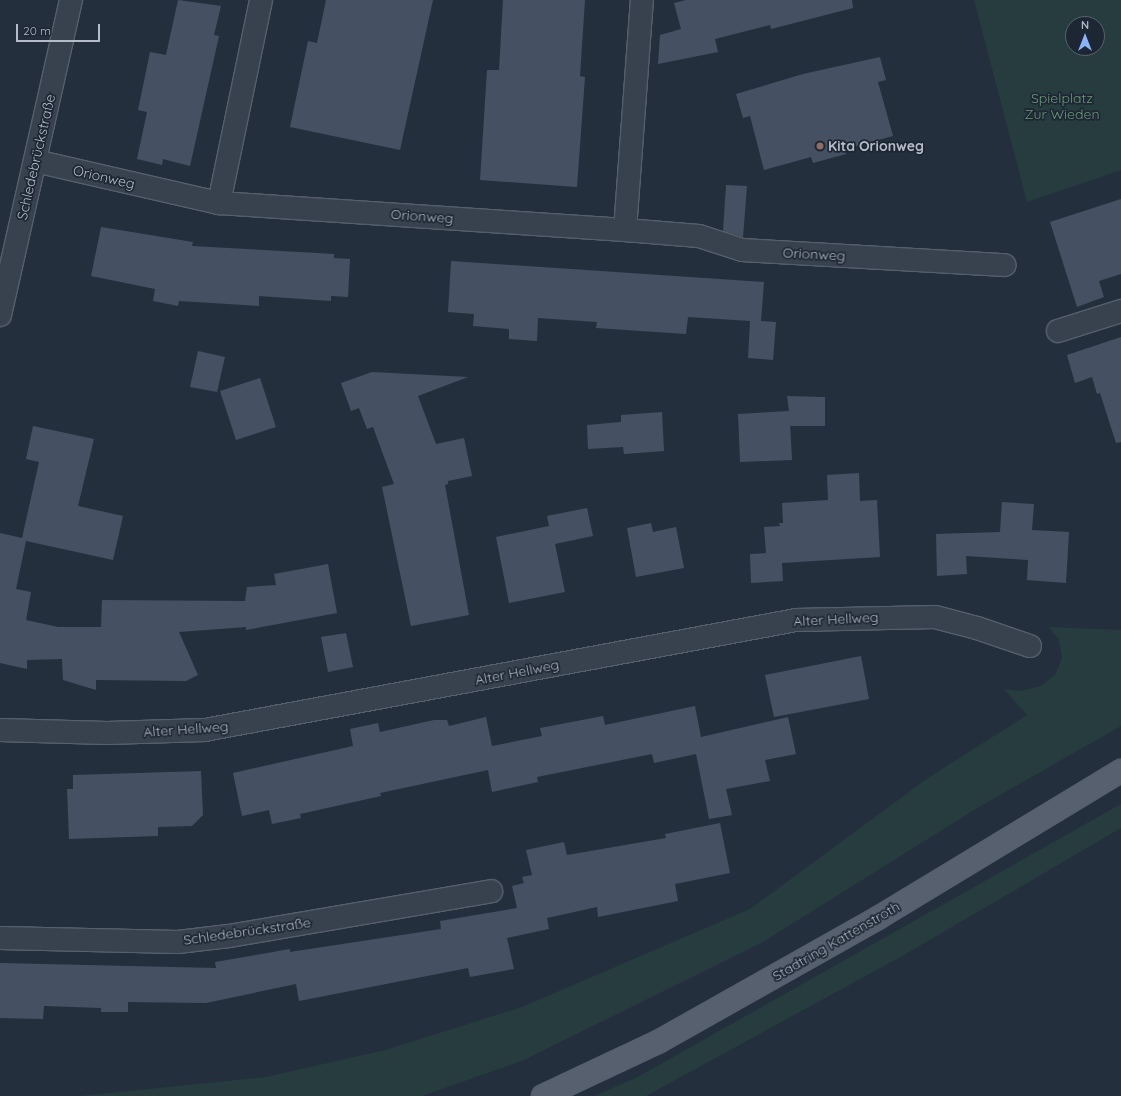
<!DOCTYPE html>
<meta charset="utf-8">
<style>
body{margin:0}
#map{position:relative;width:1121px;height:1096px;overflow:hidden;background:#242f3e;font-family:Quicksand,sans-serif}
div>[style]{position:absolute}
.green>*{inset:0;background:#263c3f}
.building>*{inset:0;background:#455162}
.roads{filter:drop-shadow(1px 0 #565f6c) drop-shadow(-1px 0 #565f6c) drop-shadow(0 1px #565f6c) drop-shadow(0 -1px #565f6c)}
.minor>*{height:22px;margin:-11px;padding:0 11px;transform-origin:11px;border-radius:11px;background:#38414e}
.major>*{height:22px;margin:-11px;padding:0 11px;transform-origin:11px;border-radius:11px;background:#56606e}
.dots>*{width:11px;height:11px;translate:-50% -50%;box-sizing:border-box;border:2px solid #1d2633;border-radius:50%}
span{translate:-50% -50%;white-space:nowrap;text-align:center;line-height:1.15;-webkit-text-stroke:3.5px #1d2633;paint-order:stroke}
.park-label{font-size:14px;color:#6b9a76}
.poi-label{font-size:14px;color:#b4bcc9;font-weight:700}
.left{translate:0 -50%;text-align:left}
.street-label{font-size:14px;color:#b4bcc9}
.north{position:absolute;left:1065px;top:16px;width:40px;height:40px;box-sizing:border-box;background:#1d2633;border:1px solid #59626f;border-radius:50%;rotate:0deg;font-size:11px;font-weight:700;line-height:16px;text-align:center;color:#b4bcc9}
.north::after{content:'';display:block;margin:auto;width:14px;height:18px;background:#8ab4f8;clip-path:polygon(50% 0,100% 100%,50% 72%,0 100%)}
.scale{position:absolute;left:16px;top:24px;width:84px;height:18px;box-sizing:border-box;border:2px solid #b4bcc9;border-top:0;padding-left:5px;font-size:12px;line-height:14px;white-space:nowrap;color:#b4bcc9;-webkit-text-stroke:3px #1d2633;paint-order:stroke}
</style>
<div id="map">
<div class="green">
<i style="clip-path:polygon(evenodd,974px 0,1121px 0,1121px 170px,1027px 202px,974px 0,1073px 24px,1097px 24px,1097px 48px,1073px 48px,1073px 24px)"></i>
<i style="clip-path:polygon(1049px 627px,1121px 630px,1121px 726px,979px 807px,763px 942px,524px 1060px,422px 1096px,80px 1096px,266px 1077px,385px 1050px,522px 1007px,750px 909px,928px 778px,1027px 715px,1004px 689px,1020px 691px,1041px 686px,1055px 675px,1062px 658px,1059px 640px)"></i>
<i style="clip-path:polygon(1121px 804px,1121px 828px,904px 955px,646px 1096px,594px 1096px,636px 1078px)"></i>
</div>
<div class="building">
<i style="clip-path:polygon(178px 0,221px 6px,214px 35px,219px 36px,190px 166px,163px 159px,162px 165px,137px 159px,147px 112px,138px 110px,150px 52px,166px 55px)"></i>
<i style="clip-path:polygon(326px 0,433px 0,400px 150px,290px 127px,308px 41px,317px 43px)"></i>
<i style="clip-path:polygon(503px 0,585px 0,580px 76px,585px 77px,577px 187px,480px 180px,487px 70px,499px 70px)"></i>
<i style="clip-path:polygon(686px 0,852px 0,853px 8px,771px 29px,770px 25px,715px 39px,718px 52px,658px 64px,660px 35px,681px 29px,674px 3px)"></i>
<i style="clip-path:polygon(880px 57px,886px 80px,878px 82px,893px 136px,845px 149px,846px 154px,813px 163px,811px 157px,764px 170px,750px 116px,743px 118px,736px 94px,803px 74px)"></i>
<i style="clip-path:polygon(726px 185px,747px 186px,743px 237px,723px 231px)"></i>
<i style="clip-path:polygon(1121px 199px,1121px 274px,1099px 281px,1104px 297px,1077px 307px,1050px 222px)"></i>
<i style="clip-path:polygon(101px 227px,193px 242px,192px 246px,334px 254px,334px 258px,350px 259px,348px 297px,331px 296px,331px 301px,259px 296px,259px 306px,179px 301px,178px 306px,153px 301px,155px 289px,91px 276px)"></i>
<i style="clip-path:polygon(451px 261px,764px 282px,761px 321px,776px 322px,773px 360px,748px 358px,750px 321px,688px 317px,686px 334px,596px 328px,597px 322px,538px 318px,537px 341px,509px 339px,509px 329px,473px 326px,474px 314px,448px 312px)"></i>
<i style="clip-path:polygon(1121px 337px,1121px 442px,1116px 443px,1100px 393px,1097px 394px,1092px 377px,1075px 383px,1067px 355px)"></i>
<i style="clip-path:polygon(198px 351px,225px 357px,217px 392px,190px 387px)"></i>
<i style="clip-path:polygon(372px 372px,468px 377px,418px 396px,436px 444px,464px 438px,472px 476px,448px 481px,448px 484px,445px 485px,469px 615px,411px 626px,382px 487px,394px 484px,373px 427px,367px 429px,359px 408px,351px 411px,341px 383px)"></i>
<i style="clip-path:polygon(260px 378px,276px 427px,236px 440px,220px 391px)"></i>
<i style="clip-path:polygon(787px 396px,825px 397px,825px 426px,790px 426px,790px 422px,792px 460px,740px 462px,738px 414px,789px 411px)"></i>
<i style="clip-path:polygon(662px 412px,664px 451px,624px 454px,623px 447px,588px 449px,587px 425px,621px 422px,621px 415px)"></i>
<i style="clip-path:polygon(33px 426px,94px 439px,78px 506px,123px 516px,113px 560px,26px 541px,16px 589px,31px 592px,26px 620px,58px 627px,101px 627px,102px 600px,245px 601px,247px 587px,276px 585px,274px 574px,328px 564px,337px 613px,246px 630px,246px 627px,179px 632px,198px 675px,186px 681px,96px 680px,96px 690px,63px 680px,62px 659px,27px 660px,27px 669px,0 663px,0 533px,22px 538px,39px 462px,26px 459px)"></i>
<i style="clip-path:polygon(859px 473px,860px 501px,877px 500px,880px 557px,782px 563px,783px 581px,751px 583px,750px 554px,766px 553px,764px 527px,780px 526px,779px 523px,783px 523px,782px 503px,828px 500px,827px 475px)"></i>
<i style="clip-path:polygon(1002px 502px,1034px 504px,1032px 530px,1069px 532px,1066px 583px,1027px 580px,1028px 560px,966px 556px,967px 574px,937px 576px,936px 534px,1000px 532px)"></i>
<i style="clip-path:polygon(587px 508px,593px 536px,555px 544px,565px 592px,509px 603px,496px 537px,549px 526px,547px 516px)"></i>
<i style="clip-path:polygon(651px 523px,653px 532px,676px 527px,684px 568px,636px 577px,627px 528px)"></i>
<i style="clip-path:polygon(346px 633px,353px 667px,328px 672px,321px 637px)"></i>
<i style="clip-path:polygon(861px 656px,869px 699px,774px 717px,765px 675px)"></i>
<i style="clip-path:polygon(695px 706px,701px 737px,788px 717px,796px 754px,765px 760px,770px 781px,726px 789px,732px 815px,709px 819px,696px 754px,654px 763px,652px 754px,537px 777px,538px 782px,492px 792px,488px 770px,380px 793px,381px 796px,300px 814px,301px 818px,272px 824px,269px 810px,242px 816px,233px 773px,353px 746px,350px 729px,378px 723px,380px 732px,434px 720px,447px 720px,449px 726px,486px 717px,492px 746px,542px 736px,540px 728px,603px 716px,605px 725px)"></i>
<i style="clip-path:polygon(201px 771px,203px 815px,192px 826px,158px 827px,158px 836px,69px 839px,67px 789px,73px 789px,73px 775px)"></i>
<i style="clip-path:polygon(720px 823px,730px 873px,675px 884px,678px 901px,598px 917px,597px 907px,547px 918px,549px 929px,507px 938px,514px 969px,470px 977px,468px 968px,299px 1001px,296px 984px,206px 1003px,128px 1002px,128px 1012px,101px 1012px,101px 1008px,44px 1006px,43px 1019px,0 1018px,0 963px,216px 968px,215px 962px,290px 949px,290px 952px,441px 929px,440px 921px,517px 908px,512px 886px,524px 883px,522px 877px,532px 875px,526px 850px,564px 842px,567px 855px,666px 838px,665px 834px)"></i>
</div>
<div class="roads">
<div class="minor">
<i style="left:35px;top:161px;width:189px;rotate:12.9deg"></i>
<i style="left:219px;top:203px;width:407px;rotate:3.8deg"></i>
<i style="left:625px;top:230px;width:231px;rotate:-85.8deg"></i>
<i style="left:219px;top:203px;width:207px;rotate:-78.3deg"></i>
<i style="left:625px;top:230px;width:74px;rotate:4.6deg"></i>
<i style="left:699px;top:236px;width:45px;rotate:18deg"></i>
<i style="left:742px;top:250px;width:263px;rotate:3.3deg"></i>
<i style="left:0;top:315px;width:323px;rotate:-77.3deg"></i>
<i style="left:1058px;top:331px;width:66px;rotate:-17.6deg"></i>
<i style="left:0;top:730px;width:107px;rotate:1.6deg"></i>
<i style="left:107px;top:733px;width:98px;rotate:-1.8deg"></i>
<i style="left:205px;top:730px;width:601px;rotate:-10.54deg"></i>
<i style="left:796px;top:620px;width:139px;rotate:-1.2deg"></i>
<i style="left:935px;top:617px;width:43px;rotate:14.7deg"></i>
<i style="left:977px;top:628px;width:56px;rotate:18.8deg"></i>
<i style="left:0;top:938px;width:178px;rotate:1.3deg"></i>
<i style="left:178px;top:942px;width:51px;rotate:-6.7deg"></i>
<i style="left:229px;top:936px;width:266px;rotate:-9.7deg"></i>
</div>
<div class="major">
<i style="left:543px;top:1096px;width:127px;rotate:-25.2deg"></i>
<i style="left:658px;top:1042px;width:253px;rotate:-29.4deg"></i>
<i style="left:878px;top:918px;width:284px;rotate:-31.2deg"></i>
</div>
</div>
<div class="dots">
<i style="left:820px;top:146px;background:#8d6e63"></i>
</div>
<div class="park-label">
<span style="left:1062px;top:106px">Spielplatz<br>Zur Wieden</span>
</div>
<div class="poi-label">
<span class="left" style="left:828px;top:146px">Kita Orionweg</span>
</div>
<div class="street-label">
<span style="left:36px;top:157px;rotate:-77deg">Schledebrückstraße</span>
<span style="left:104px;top:177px;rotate:13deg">Orionweg</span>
<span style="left:422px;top:216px;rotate:4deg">Orionweg</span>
<span style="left:814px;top:254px;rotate:3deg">Orionweg</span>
<span style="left:836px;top:619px;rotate:-3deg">Alter Hellweg</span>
<span style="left:517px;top:672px;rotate:-11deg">Alter Hellweg</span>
<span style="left:186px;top:729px;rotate:-4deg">Alter Hellweg</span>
<span style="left:247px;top:931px;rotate:-8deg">Schledebrückstraße</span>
<span style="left:836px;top:941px;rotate:-30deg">Stadtring Kattenstroth</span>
</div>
<div class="north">N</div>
<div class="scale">20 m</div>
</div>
